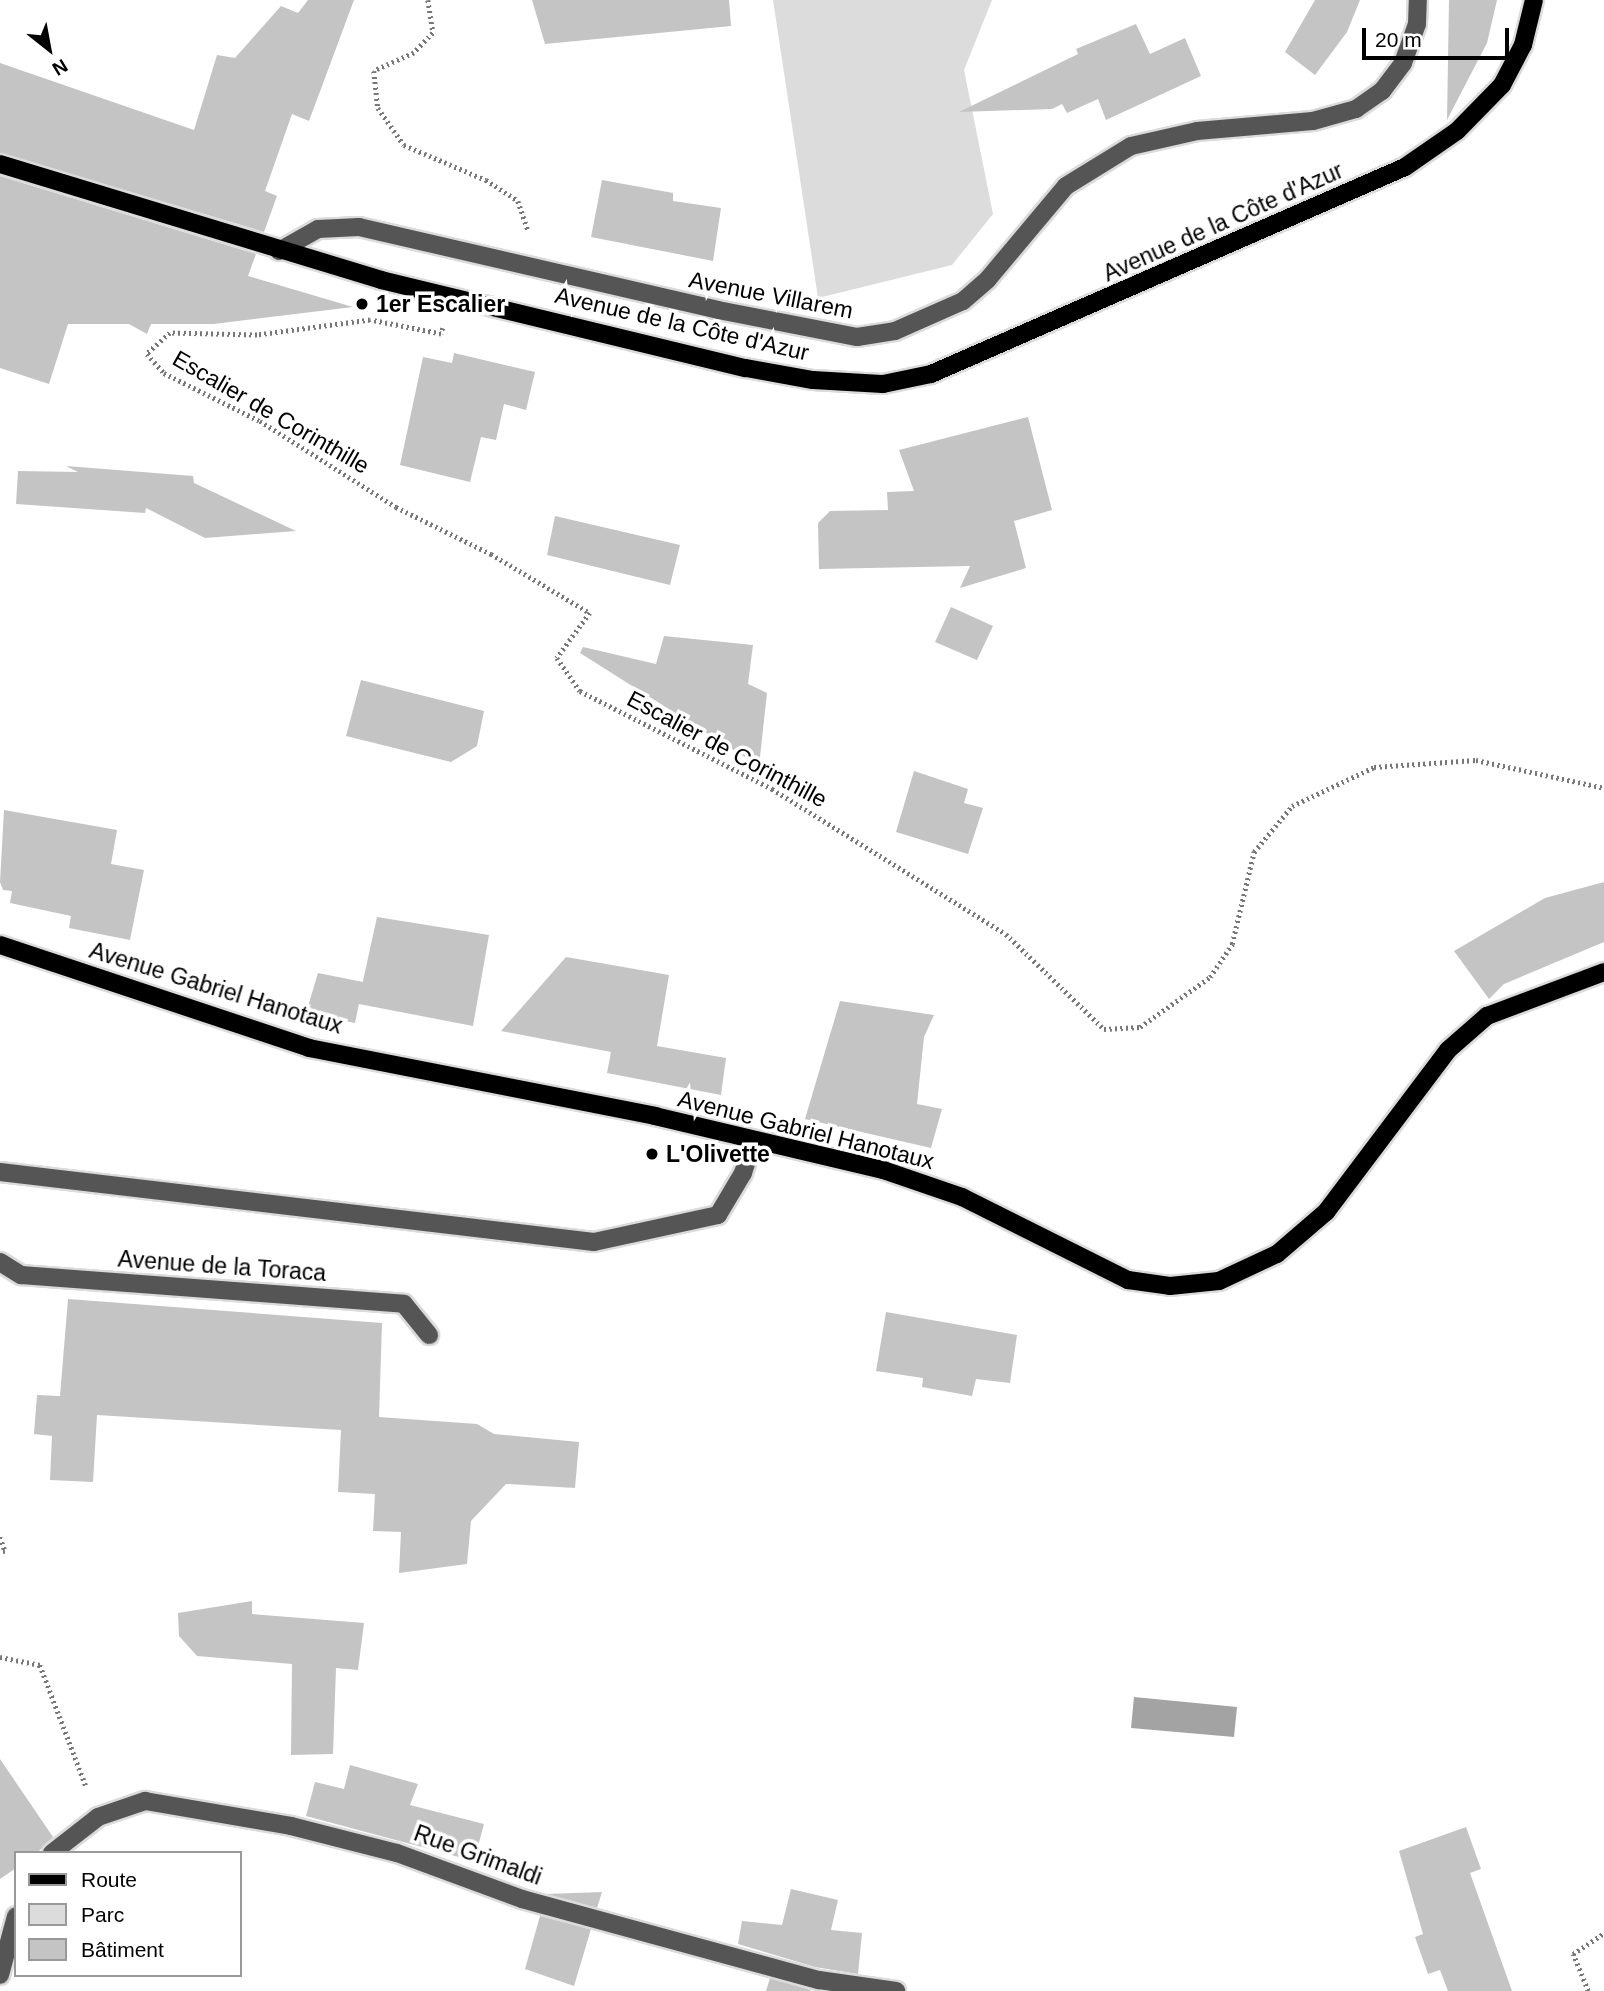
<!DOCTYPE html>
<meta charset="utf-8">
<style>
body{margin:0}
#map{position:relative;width:1604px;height:1991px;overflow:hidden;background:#fff;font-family:Arial,sans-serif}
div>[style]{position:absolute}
.green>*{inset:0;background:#dcdcdc}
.water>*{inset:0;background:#a3a3a3}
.building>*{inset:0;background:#c4c4c4}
.path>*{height:4.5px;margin-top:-2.25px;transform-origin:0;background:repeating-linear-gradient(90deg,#777 0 2px,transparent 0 5.5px)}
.roads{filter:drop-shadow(2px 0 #dbdbdb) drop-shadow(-2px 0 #dbdbdb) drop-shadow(0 2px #dbdbdb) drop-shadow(0 -2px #dbdbdb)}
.minor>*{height:18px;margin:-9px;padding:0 9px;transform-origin:9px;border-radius:9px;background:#555}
.major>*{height:18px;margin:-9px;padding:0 9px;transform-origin:9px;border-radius:9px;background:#000}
.dots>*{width:19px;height:19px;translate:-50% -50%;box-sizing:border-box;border:4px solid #fff;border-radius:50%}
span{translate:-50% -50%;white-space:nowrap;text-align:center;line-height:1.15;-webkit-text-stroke:7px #fff;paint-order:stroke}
.street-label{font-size:23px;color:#000}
.poi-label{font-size:23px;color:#000;font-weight:700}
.left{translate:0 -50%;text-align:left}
.legend{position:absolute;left:14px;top:1851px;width:228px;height:126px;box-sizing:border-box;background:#fff;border:2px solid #999;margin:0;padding:9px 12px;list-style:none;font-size:21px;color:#000}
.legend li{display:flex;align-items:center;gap:14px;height:35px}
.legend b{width:35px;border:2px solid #999}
.north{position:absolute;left:14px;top:14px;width:70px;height:70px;-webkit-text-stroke:5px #fff;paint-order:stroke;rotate:149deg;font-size:19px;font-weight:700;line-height:28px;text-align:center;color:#000}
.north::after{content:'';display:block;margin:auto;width:24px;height:32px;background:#000;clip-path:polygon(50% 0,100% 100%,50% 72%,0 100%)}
.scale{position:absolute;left:1362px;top:28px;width:147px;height:32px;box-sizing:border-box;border:4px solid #000;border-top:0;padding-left:9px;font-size:21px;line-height:24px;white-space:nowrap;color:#000;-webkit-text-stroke:5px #fff;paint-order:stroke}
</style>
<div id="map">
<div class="green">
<i style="clip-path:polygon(773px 0,992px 0,964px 70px,993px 214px,952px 265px,818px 298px)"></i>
</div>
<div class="water">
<i style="clip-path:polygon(1134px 1697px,1237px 1707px,1234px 1737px,1131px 1728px)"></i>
</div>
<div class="building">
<i style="clip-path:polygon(308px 0,354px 0,309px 121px,292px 114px,265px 191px,277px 196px,264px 232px,0 153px,0 63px,194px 130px,217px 55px,235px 58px,281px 6px,298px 13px)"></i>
<i style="clip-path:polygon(532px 0,729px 0,731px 26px,545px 44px)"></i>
<i style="clip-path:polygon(1315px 0,1360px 0,1347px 32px,1315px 75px,1285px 52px)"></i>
<i style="clip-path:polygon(1449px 0,1497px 0,1487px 43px,1447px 120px)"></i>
<i style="clip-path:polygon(1136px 24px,1150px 54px,1185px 38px,1201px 76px,1106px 120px,1098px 99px,1067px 113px,1062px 104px,1052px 109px,959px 112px,1078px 54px,1076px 49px)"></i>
<i style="clip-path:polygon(0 176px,256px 254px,248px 276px,353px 307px,214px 324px,151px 324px,147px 334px,129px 324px,68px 324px,49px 384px,0 368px)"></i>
<i style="clip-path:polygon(602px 180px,673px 193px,673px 201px,721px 208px,713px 261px,591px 237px)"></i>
<i style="clip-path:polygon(454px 353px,535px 372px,526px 410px,504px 404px,496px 440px,481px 437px,470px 482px,400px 465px,423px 357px,452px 363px)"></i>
<i style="clip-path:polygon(1028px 417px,1052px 510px,1014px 521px,1026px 568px,960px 588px,970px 566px,819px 569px,818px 523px,830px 511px,888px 510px,887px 492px,914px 491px,899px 450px)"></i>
<i style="clip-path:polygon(66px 466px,193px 476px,194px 483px,296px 531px,205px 538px,146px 508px,145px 513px,16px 504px,18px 471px,78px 472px)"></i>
<i style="clip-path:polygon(555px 516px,680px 545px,670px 585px,547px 555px)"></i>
<i style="clip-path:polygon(951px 607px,993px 626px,977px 660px,935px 642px)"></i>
<i style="clip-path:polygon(664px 636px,753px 645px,748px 684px,767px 693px,759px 766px,580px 653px,583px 647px,656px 664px)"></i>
<i style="clip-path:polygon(361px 680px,484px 711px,477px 746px,451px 762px,346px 736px)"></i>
<i style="clip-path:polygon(914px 771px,968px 789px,964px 803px,983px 808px,968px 854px,896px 832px)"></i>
<i style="clip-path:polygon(4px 810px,117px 830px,111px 864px,144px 870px,130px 940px,69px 928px,71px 916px,10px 903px,12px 891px,3px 890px,0 882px)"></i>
<i style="clip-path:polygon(1604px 882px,1604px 942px,1504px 984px,1489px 999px,1454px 951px,1545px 898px)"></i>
<i style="clip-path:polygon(377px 917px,489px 935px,473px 1026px,359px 1004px,355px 1023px,306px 1013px,318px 973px,363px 982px,361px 990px)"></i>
<i style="clip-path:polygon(566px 957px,669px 975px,657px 1046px,726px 1058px,721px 1095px,607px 1073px,611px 1052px,501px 1031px)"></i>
<i style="clip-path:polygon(840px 1001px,934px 1015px,924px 1037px,917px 1104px,942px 1109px,931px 1148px,805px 1119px)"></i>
<i style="clip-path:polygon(68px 1299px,382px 1323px,379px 1417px,477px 1424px,494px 1434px,579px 1442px,575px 1488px,506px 1484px,471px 1521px,467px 1564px,399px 1573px,401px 1532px,373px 1531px,375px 1494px,338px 1492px,341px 1430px,97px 1415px,93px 1482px,50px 1480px,52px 1436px,34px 1434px,37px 1395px,60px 1396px)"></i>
<i style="clip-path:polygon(886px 1312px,1017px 1335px,1010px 1383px,976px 1379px,972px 1396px,922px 1387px,923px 1378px,876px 1371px)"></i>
<i style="clip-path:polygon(252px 1601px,252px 1614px,364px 1623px,358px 1670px,336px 1668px,333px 1754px,291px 1755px,292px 1664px,197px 1656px,179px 1636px,178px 1613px)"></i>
<i style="clip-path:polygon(0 1759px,53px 1837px,37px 1853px,16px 1853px,16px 1868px,0 1879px)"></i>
<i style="clip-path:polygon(350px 1765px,418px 1784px,410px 1805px,484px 1824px,474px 1861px,306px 1816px,315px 1782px,344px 1789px)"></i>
<i style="clip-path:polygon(1466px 1827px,1481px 1869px,1470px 1873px,1512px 1991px,1448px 1991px,1440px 1970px,1428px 1974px,1415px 1937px,1423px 1934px,1399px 1851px)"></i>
<i style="clip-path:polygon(791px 1889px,838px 1900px,831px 1930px,862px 1933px,858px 1974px,815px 1967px,738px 1944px,742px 1921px,782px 1925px)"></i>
<i style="clip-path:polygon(602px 1892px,597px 1908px,546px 1894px)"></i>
<i style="clip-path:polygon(540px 1916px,591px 1929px,574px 1986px,525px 1969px)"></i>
<i style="clip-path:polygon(770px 1978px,811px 1990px,810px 1991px,766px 1991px)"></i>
</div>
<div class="path">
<i style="left:428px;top:0;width:33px;rotate:81deg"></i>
<i style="left:433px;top:33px;width:28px;rotate:134deg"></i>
<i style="left:414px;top:53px;width:44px;rotate:155.8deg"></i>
<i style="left:374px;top:71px;width:37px;rotate:84deg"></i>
<i style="left:378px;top:108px;width:45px;rotate:54.9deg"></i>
<i style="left:404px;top:145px;width:89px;rotate:23.1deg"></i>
<i style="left:486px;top:180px;width:38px;rotate:33deg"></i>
<i style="left:518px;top:201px;width:31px;rotate:71deg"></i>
<i style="left:443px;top:328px;width:6px;rotate:108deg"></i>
<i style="left:441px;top:334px;width:72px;rotate:-168.8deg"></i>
<i style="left:370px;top:320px;width:114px;rotate:172.4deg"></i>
<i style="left:257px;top:335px;width:87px;rotate:-178.7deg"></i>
<i style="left:170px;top:333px;width:31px;rotate:138deg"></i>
<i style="left:147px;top:354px;width:25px;rotate:48deg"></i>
<i style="left:164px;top:373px;width:107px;rotate:26.6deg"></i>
<i style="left:260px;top:421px;width:161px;rotate:32.3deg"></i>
<i style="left:396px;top:507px;width:106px;rotate:26.3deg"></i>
<i style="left:491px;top:554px;width:115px;rotate:30.8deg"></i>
<i style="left:590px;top:613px;width:56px;rotate:126.3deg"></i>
<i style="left:557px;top:658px;width:40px;rotate:55.1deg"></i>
<i style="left:580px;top:691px;width:216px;rotate:27deg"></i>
<i style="left:772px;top:789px;width:275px;rotate:31.8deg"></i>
<i style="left:1006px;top:934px;width:136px;rotate:44.1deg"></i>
<i style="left:1104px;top:1029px;width:36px;rotate:-3deg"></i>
<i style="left:1140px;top:1027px;width:86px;rotate:-35.5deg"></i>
<i style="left:1210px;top:977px;width:40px;rotate:-56deg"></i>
<i style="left:1232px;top:944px;width:95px;rotate:-76.6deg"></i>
<i style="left:1254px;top:852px;width:60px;rotate:-50.4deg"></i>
<i style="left:1292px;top:806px;width:91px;rotate:-25.4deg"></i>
<i style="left:1374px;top:767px;width:102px;rotate:-3.9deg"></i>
<i style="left:1476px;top:760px;width:131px;rotate:12.3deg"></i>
<i style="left:0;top:1537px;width:15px;rotate:70deg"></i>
<i style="left:5px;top:1551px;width:5px;rotate:169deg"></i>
<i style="left:0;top:1657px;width:41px;rotate:11.3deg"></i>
<i style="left:40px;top:1665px;width:129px;rotate:69.2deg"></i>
<i style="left:1588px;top:1991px;width:40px;rotate:-112deg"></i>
<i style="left:1573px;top:1954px;width:37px;rotate:-34deg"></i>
</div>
<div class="roads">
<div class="minor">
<i style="left:279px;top:251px;width:45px;rotate:-29.4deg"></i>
<i style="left:318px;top:229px;width:41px;rotate:-2.8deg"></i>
<i style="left:359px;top:227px;width:368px;rotate:13deg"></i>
<i style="left:718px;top:310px;width:142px;rotate:11deg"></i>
<i style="left:857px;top:337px;width:38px;rotate:-9deg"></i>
<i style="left:895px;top:331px;width:74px;rotate:-23.8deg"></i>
<i style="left:963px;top:301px;width:33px;rotate:-41deg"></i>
<i style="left:988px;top:279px;width:121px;rotate:-50deg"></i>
<i style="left:1066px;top:186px;width:76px;rotate:-31.6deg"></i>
<i style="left:1131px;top:146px;width:68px;rotate:-12.8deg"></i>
<i style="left:1197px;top:131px;width:116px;rotate:-4.9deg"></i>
<i style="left:1313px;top:121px;width:45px;rotate:-15.6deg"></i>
<i style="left:1356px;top:109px;width:32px;rotate:-35deg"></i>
<i style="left:1382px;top:91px;width:35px;rotate:-53deg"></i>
<i style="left:1403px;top:63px;width:41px;rotate:-70.3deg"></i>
<i style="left:1417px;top:24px;width:24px;rotate:-88deg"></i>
<i style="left:0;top:1172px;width:598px;rotate:6.72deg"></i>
<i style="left:594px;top:1242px;width:127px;rotate:-12.3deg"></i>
<i style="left:718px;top:1215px;width:49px;rotate:-59.2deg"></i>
<i style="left:743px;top:1173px;width:33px;rotate:-72deg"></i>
<i style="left:0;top:1262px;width:25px;rotate:32deg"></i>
<i style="left:21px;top:1275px;width:384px;rotate:4.3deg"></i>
<i style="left:404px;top:1304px;width:40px;rotate:51deg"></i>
<i style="left:52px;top:1853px;width:58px;rotate:-38deg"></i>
<i style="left:98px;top:1817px;width:50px;rotate:-18.8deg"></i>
<i style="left:145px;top:1801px;width:148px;rotate:9.7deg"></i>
<i style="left:291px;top:1826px;width:109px;rotate:14.3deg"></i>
<i style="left:397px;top:1853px;width:133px;rotate:20.2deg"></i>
<i style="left:522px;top:1899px;width:308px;rotate:15.3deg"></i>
<i style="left:819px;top:1980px;width:78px;rotate:8.1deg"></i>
<i style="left:0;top:1975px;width:61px;rotate:-74.8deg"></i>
</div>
<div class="major">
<i style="left:0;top:164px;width:398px;rotate:16.9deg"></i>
<i style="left:381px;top:280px;width:375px;rotate:13.6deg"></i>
<i style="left:746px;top:368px;width:68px;rotate:10.2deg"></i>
<i style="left:813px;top:380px;width:70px;rotate:3.3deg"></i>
<i style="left:883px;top:384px;width:49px;rotate:-11.8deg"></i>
<i style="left:931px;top:374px;width:517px;rotate:-23.59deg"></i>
<i style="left:1405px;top:167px;width:63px;rotate:-34.7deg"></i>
<i style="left:1457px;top:131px;width:64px;rotate:-45.6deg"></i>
<i style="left:1502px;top:85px;width:45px;rotate:-62.3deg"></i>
<i style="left:1523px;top:45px;width:46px;rotate:-76.3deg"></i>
<i style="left:0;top:945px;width:326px;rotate:18.4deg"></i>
<i style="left:309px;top:1048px;width:353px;rotate:11.1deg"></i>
<i style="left:655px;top:1116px;width:234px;rotate:13.3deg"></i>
<i style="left:883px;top:1170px;width:83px;rotate:18.9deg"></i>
<i style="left:962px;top:1197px;width:186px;rotate:26.6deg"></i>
<i style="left:1128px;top:1280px;width:42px;rotate:8.1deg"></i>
<i style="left:1170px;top:1286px;width:49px;rotate:-5.8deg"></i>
<i style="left:1219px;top:1281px;width:64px;rotate:-25deg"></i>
<i style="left:1277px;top:1254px;width:65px;rotate:-40.6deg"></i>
<i style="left:1326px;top:1212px;width:203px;rotate:-53deg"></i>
<i style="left:1448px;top:1050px;width:52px;rotate:-41.1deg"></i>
<i style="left:1487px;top:1016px;width:125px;rotate:-20.6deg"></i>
</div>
</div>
<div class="dots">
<i style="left:362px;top:304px;background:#000"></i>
<i style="left:652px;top:1154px;background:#000"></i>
</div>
<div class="street-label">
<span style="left:1223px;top:222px;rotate:-24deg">Avenue de la Côte d'Azur</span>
<span style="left:771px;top:295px;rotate:11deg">Avenue Villarem</span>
<span style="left:682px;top:324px;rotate:13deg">Avenue de la Côte d'Azur</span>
<span style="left:271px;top:412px;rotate:30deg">Escalier de Corinthille</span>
<span style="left:727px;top:749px;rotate:28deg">Escalier de Corinthille</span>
<span style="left:216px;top:988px;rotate:17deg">Avenue Gabriel Hanotaux</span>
<span style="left:806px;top:1130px;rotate:14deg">Avenue Gabriel Hanotaux</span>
<span style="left:222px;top:1266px;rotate:4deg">Avenue de la Toraca</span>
<span style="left:478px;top:1855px;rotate:20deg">Rue Grimaldi</span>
</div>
<div class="poi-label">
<span class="left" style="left:376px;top:304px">1er Escalier</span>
<span class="left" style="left:666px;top:1154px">L'Olivette</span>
</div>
<ul class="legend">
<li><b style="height:9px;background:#000"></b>Route</li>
<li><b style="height:19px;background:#dcdcdc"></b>Parc</li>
<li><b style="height:19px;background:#c4c4c4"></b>Bâtiment</li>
</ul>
<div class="north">N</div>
<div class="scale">20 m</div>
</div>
